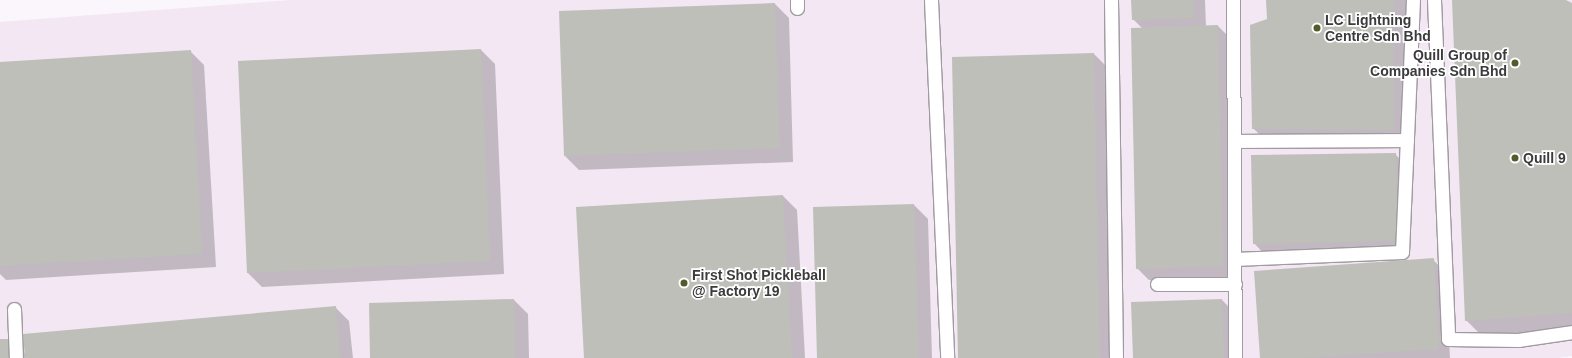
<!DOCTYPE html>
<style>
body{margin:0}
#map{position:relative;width:1572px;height:358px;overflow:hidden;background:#fbf6fb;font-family:Helvetica,sans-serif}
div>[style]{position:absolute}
.built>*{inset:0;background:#f2e7f3}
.shadow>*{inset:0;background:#0003}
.building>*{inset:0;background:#bebfb9}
.roads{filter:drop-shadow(1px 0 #9f9ba0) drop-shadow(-1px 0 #9f9ba0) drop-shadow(0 1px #9f9ba0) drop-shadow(0 -1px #9f9ba0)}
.service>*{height:13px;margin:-6.5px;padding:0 6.5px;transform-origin:6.5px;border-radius:6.5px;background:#fff}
.dots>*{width:11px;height:11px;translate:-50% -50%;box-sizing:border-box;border:2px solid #fff;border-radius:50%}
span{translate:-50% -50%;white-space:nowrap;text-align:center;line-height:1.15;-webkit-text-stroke:3.5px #fff;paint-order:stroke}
.poi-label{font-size:14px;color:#3c3a3c;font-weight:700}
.left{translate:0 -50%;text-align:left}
.right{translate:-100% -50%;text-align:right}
</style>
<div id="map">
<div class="built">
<i style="clip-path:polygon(290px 0,1572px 0,1572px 356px,1558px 358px,0 358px,0 22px)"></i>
</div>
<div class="shadow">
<i style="clip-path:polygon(1132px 0,1205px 0,1206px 27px,1218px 26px,1230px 38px,1235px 278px,1149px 280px,1137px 268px,1142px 28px,1133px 19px)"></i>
<i style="clip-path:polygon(1267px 0,1407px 0,1405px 32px,1405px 142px,1265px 140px,1253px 128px,1268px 19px)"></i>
<i style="clip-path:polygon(1453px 0,1563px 0,1572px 4px,1572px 331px,1483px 337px,1466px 320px)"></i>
<i style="clip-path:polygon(775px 4px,789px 18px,793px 162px,579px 170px,565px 156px)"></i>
<i style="clip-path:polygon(481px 50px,495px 64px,504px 274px,262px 287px,248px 273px)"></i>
<i style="clip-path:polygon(190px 51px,204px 65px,216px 267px,6px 280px,0 274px,0 63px)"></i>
<i style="clip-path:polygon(1094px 54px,1106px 66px,1111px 358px,959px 358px)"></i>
<i style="clip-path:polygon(1395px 154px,1407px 166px,1408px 252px,1265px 255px,1254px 243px)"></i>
<i style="clip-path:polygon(783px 196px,797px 210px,805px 358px,585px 358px)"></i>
<i style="clip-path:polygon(914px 205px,928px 219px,932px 358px,818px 358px)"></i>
<i style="clip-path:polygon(1433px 260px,1445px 271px,1450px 358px,1261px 358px)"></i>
<i style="clip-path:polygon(514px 300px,528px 314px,529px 358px,371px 358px,370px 304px)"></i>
<i style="clip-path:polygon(1222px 300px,1234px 312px,1235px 358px,1134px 358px)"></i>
<i style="clip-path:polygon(336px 308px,349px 321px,353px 358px,0 358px,0 340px,12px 340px,25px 353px)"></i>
</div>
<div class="building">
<i style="clip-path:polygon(1131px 0,1194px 0,1194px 18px,1132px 20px)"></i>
<i style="clip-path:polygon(1266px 0,1395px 0,1393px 20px,1394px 130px,1252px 129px,1250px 25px,1267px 19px)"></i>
<i style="clip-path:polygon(1452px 0,1566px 0,1572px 3px,1572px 313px,1465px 321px)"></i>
<i style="clip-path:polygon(775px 3px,780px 148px,564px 156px,559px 11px)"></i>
<i style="clip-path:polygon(1218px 25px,1223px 266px,1136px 269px,1131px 28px)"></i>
<i style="clip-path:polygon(481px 49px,490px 261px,247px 273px,238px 61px)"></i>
<i style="clip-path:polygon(191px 50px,202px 254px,0 266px,0 62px)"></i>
<i style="clip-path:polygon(1094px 53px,1100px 358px,958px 358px,952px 57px)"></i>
<i style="clip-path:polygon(1396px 153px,1397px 241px,1253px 244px,1251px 155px)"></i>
<i style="clip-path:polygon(783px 195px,792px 358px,584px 358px,576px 207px)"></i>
<i style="clip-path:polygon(914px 204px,919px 358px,817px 358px,813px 207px)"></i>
<i style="clip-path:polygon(1434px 258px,1439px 349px,1305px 358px,1260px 358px,1254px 271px)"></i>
<i style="clip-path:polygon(514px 299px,515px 358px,370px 358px,369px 303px)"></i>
<i style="clip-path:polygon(1222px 299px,1224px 358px,1133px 358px,1131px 302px)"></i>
<i style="clip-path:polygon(336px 306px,340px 358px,25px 358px,23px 334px)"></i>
<i style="clip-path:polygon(0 339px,12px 339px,13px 358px,0 358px)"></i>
</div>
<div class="roads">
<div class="service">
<i style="left:797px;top:0;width:8px;rotate:90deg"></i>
<i style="left:931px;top:0;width:358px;rotate:87.4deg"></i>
<i style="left:1111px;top:0;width:358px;rotate:89.2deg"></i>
<i style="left:1233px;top:0;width:358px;rotate:89.7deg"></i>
<i style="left:1434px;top:0;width:339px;rotate:87.6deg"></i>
<i style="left:1448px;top:339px;width:70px;rotate:0.8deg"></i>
<i style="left:1518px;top:340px;width:55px;rotate:-8.4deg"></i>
<i style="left:1234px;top:141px;width:173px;rotate:-0.3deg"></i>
<i style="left:1234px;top:259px;width:168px;rotate:-2.4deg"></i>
<i style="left:1402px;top:252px;width:252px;rotate:-87.5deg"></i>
<i style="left:1157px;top:284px;width:78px"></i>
<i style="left:14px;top:309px;width:49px;rotate:87.7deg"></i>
</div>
</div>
<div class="dots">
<i style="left:1317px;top:28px;background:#525c2b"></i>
<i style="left:1515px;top:63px;background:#525c2b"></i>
<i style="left:1515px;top:158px;background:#525c2b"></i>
<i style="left:684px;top:283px;background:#525c2b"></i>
</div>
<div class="poi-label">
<span class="left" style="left:1325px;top:28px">LC Lightning<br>Centre Sdn Bhd</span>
<span class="right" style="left:1507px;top:63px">Quill Group of<br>Companies Sdn Bhd</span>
<span class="left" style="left:1523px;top:158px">Quill 9</span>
<span class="left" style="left:692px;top:283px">First Shot Pickleball<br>@ Factory 19</span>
</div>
</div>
